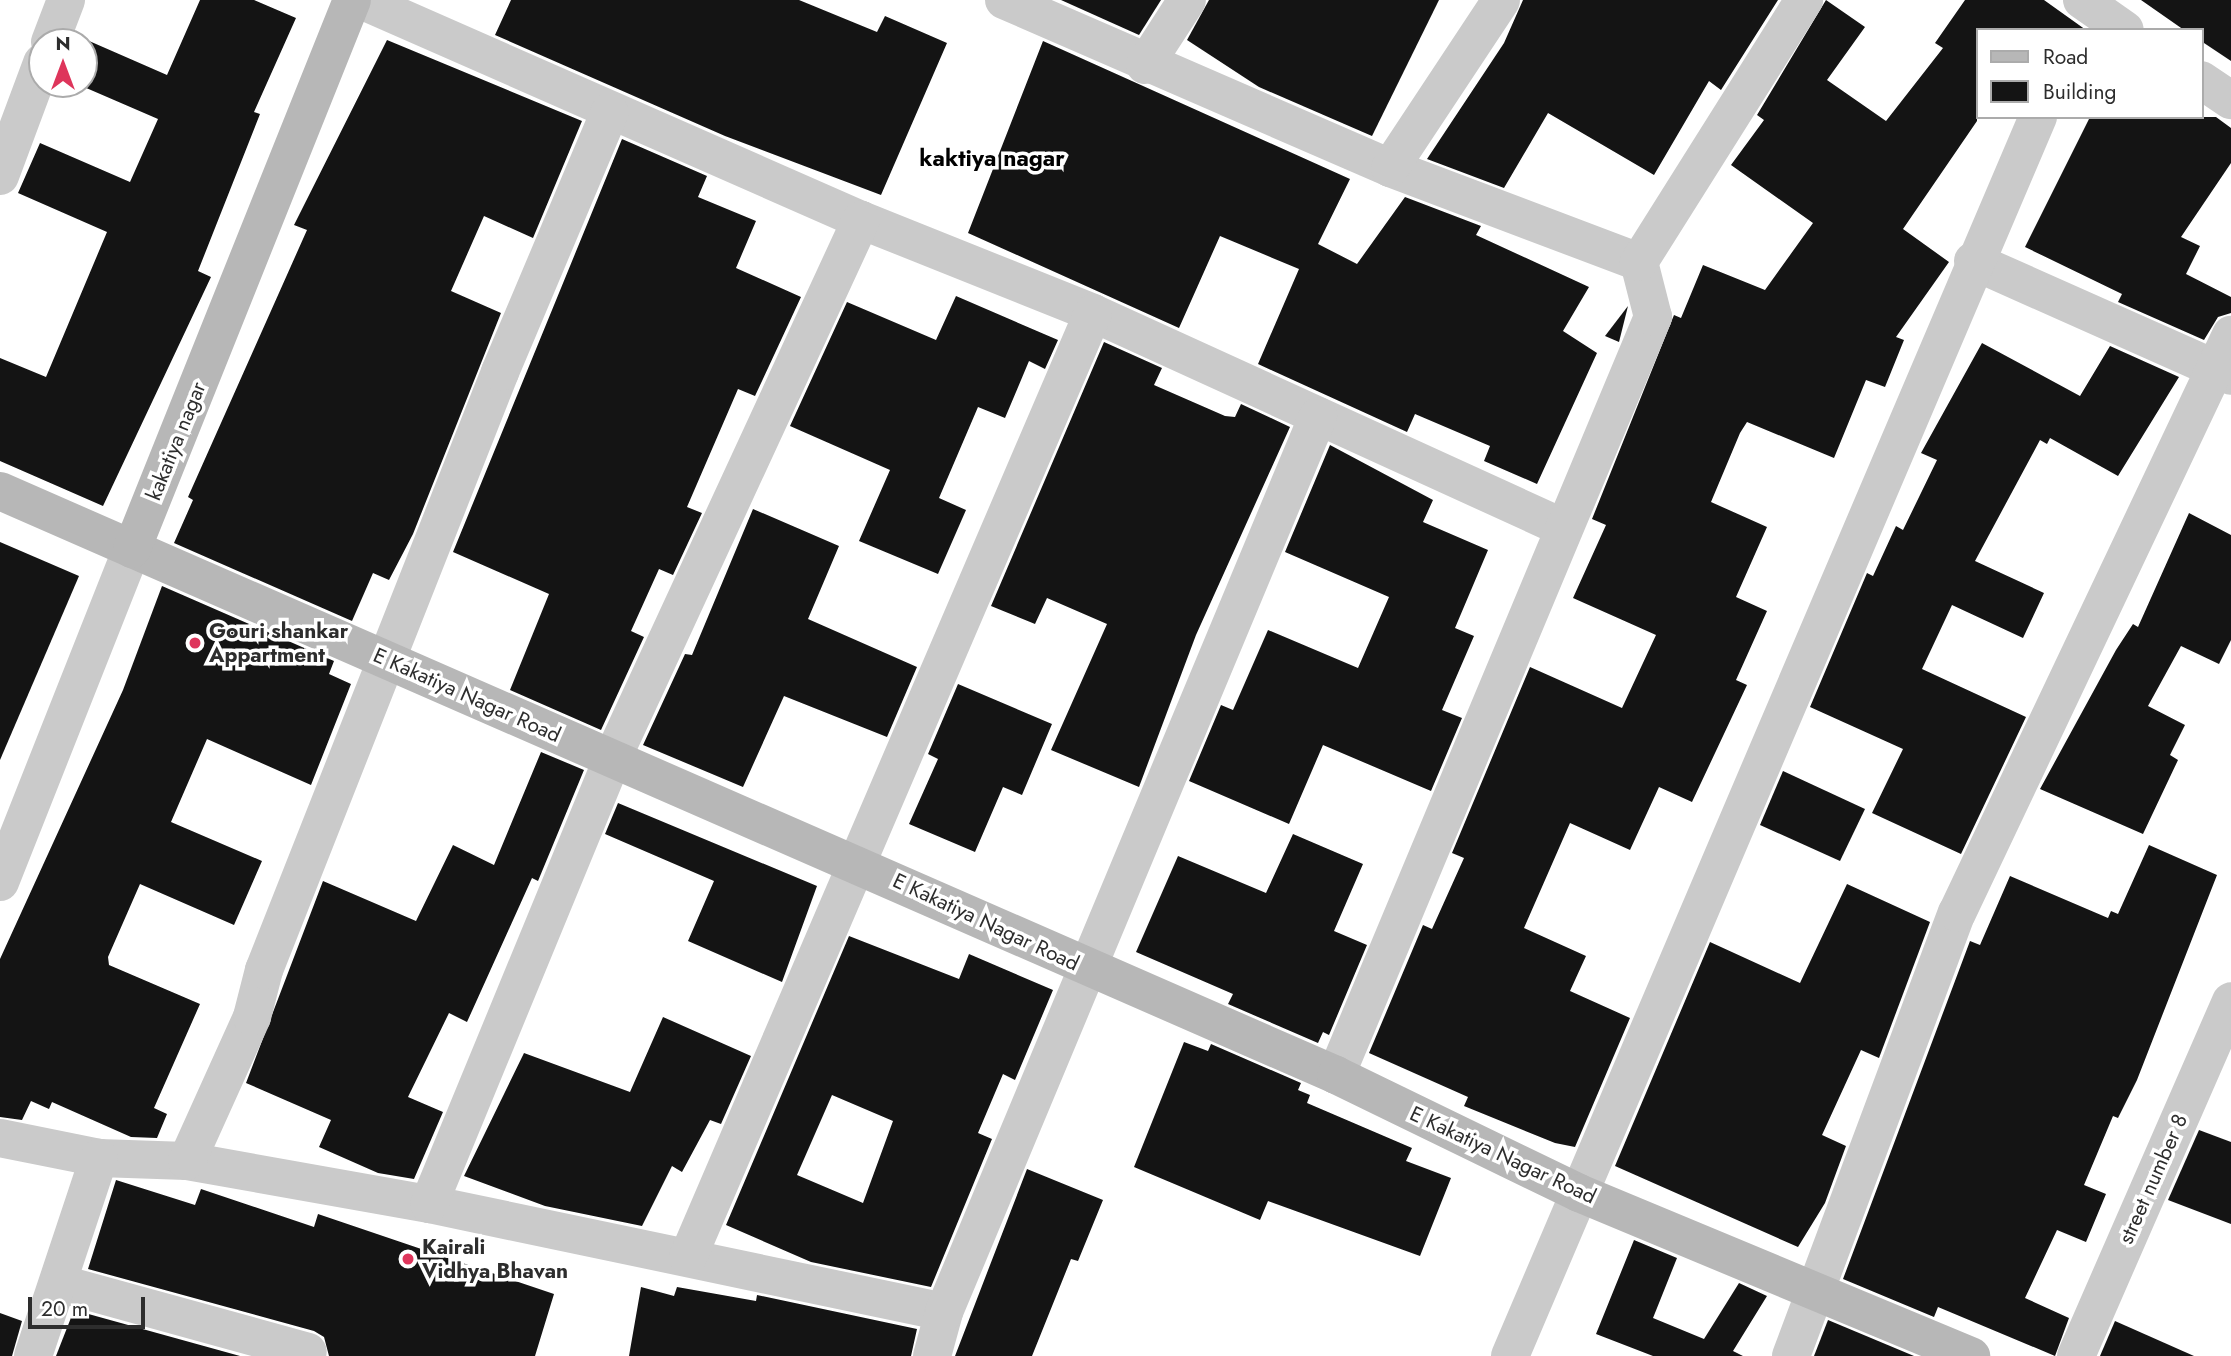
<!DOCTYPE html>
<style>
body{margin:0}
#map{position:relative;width:2231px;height:1356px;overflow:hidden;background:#fff;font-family:Jost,sans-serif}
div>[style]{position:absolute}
.building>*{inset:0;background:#141414}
.street>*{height:38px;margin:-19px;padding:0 19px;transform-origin:19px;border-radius:19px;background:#cacaca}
.secondary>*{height:38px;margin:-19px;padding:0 19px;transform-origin:19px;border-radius:19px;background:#b7b7b7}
.dots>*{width:19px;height:19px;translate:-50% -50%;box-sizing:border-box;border:4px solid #fff;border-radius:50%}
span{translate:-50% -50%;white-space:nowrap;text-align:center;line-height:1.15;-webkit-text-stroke:7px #fff;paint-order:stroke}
.street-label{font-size:21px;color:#2d2d2d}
.poi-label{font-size:21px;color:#2d2d2d;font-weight:700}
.left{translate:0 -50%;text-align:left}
.neighbourhood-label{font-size:23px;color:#000;font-weight:700}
.legend{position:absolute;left:1976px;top:28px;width:228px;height:91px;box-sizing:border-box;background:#fff;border:2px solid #ababab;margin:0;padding:9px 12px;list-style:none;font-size:21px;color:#2d2d2d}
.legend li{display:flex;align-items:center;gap:14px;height:35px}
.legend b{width:35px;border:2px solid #ababab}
.north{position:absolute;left:28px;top:28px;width:70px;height:70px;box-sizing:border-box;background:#fff;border:2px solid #ababab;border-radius:50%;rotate:0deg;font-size:19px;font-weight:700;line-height:28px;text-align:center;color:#2d2d2d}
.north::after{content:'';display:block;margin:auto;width:24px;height:32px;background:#de355b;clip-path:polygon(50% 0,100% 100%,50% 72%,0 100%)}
.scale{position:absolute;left:28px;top:1297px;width:117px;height:32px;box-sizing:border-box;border:4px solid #2d2d2d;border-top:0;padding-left:9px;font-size:21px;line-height:24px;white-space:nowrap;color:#2d2d2d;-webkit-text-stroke:5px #fff;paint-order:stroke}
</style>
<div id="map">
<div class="building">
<i style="clip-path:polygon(200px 0,254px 0,296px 18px,254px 112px,260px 114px,198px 271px,211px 277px,103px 506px,0 461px,0 358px,46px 377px,107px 232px,18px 193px,40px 143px,130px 182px,158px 119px,77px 84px,84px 84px,84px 42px,77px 42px,80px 37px,167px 75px)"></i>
<i style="clip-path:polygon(511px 0,799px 0,877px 32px,885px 16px,947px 43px,881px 195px,725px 136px,495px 35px)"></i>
<i style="clip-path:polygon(1061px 0,1161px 0,1139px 35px)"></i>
<i style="clip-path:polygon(1209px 0,1439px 0,1372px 136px,1259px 87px,1187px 40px)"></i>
<i style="clip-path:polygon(1523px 0,1778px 0,1721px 90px,1709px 81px,1654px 175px,1548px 113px,1504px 188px,1427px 159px,1504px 43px)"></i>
<i style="clip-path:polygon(1826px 0,1865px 27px,1827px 80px,1886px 121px,1943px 48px,1935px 43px,1965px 0,2044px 0,2086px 30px,1977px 30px,1977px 121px,1903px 229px,1949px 262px,1896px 337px,1904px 340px,1885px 387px,1866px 380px,1834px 458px,1747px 422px,1740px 433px,1711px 502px,1767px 527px,1736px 597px,1767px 611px,1736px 680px,1747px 685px,1692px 802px,1659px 787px,1630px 850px,1570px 823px,1524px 928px,1586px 956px,1570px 991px,1630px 1018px,1575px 1147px,1555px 1143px,1464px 1106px,1468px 1097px,1369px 1053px,1423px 925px,1432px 929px,1464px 858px,1452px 853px,1530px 667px,1622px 708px,1656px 635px,1573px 598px,1606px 525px,1592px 519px,1674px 315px,1681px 318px,1703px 265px,1765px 290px,1813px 223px,1731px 165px,1764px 120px,1757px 115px)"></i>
<i style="clip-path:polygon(2141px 0,2231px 0,2231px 61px,2201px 41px,2201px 30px,2184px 30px)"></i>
<i style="clip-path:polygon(387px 40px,582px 121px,533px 238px,484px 216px,451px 291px,501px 313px,413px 534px,389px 580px,373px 573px,352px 621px,174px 543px,193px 500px,188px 497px,307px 230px,294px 225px)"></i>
<i style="clip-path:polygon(1043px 41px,1350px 179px,1318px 244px,1357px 264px,1405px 197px,1481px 226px,1476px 235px,1589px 287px,1563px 331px,1597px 353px,1537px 484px,1484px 461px,1490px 446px,1415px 414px,1407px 432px,1258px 364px,1299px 269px,1220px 236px,1179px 328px,968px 233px)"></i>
<i style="clip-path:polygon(2090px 117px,2216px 117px,2231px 128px,2231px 163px,2181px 237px,2200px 246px,2186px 274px,2231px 297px,2231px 313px,2218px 317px,2204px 340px,2118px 302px,2122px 294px,2025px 247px)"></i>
<i style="clip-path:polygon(622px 139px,707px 176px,698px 197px,756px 221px,736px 268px,801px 297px,755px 396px,738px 389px,687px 507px,702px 513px,673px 575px,659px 569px,631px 631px,644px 637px,601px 730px,510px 690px,549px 594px,453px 552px)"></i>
<i style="clip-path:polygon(956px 296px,1058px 340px,1045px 369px,1029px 361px,1005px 418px,978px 407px,939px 498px,966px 510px,938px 574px,859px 541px,890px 470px,790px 426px,847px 302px,936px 340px)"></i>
<i style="clip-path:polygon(1628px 306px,1619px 342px,1605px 336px)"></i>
<i style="clip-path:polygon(1104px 342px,1162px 368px,1154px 385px,1225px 416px,1235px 417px,1241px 404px,1290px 427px,1196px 635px,1139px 787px,1051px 750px,1107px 624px,1047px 598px,1035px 624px,991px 606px)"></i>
<i style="clip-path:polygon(1982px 343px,2080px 396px,2110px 346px,2179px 377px,2118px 476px,2050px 438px,2047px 444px,2040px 440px,1975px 561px,2044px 593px,2023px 638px,1952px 605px,1922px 669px,2026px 717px,1961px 854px,1872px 813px,1903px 749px,1810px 707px,1867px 573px,1873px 576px,1896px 526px,1903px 530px,1937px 460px,1921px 453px)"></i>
<i style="clip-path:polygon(1330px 445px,1433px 500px,1423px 522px,1488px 550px,1455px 628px,1474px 636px,1442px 710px,1462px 718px,1431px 791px,1323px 745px,1289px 824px,1189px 781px,1221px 705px,1233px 710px,1268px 630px,1358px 668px,1389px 597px,1285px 552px)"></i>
<i style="clip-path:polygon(753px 509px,839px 546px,808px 619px,917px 667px,887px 737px,784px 696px,743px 787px,643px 745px,685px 654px,692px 655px)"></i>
<i style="clip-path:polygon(2189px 513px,2231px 535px,2231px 640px,2219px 664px,2181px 646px,2148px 706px,2185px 725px,2170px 755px,2178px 760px,2143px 834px,2040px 789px,2116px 650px,2133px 624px,2138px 627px)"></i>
<i style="clip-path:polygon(0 542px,79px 576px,0 760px)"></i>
<i style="clip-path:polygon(162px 586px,334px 661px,329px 674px,351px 684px,311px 785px,207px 739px,171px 822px,262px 861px,234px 925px,140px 884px,108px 957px,109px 965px,200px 1004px,154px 1108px,167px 1114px,157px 1138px,131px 1137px,52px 1102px,49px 1109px,31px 1101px,22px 1120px,0 1117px,0 959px,123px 690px)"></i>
<i style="clip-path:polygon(958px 684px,1052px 724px,1022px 795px,1003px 787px,975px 852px,909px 824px,938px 759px,928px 754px)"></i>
<i style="clip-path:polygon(541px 752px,584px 770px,538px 881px,532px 878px,467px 1022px,449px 1013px,408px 1097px,443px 1112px,414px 1179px,378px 1173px,319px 1147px,331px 1120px,246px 1083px,323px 881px,416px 921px,453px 845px,494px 865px)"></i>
<i style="clip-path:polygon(1783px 771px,1865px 809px,1840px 861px,1760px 825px)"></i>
<i style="clip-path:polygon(618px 803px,817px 886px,782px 982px,688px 941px,714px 881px,605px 834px)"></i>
<i style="clip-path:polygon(1293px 834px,1363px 864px,1334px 931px,1367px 945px,1329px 1035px,1323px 1032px,1318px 1043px,1228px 1004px,1233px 994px,1136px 952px,1178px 856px,1266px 893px)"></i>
<i style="clip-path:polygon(2149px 845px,2217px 875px,2137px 1080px,2118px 1118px,2113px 1116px,2084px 1185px,2106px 1194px,2086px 1242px,2057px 1230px,2025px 1298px,2069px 1318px,2055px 1356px,1938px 1307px,1934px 1317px,1843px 1279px,1970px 941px,1980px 945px,2010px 876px,2108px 918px,2111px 911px,2118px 914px)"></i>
<i style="clip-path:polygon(1847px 884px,1930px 922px,1879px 1058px,1861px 1050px,1822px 1135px,1846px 1146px,1825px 1203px,1798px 1247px,1615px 1166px,1710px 942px,1800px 983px)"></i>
<i style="clip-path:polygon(evenodd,849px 936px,959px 979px,969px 954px,1053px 990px,1015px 1080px,1003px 1074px,978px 1133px,992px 1139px,931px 1287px,811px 1262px,726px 1225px,849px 936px,832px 1095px,893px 1121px,863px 1203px,797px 1175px,832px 1095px)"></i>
<i style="clip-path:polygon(663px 1017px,751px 1056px,721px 1124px,710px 1120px,682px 1172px,672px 1166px,642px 1226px,545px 1206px,464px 1176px,524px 1053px,630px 1092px)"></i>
<i style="clip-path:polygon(1184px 1042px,1208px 1051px,1211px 1044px,1301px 1083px,1298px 1090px,1310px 1095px,1307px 1103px,1412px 1148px,1406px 1161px,1451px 1178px,1420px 1256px,1268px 1201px,1260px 1220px,1134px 1167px)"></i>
<i style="clip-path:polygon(2199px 1130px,2231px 1142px,2231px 1224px,2168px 1200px)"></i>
<i style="clip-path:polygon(1027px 1169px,1103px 1200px,1078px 1261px,1071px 1259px,1032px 1356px,955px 1356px)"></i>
<i style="clip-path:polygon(116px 1180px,195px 1205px,201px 1189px,314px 1227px,318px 1214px,554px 1294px,535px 1356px,329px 1356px,324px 1337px,314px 1331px,88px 1269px)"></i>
<i style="clip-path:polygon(1634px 1240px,1677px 1258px,1653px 1318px,1704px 1339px,1739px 1283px,1767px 1296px,1733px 1351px,1743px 1356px,1653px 1356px,1596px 1334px)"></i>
<i style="clip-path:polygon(641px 1287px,674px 1296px,677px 1287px,756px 1301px,757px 1295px,917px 1329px,911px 1356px,629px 1356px)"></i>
<i style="clip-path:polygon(74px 1310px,240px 1356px,56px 1356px)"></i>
<i style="clip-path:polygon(0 1313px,22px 1321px,12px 1356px,0 1356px)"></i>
<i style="clip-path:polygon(1828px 1320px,1914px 1356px,1814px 1356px)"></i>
<i style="clip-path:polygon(2115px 1321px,2194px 1356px,2100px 1356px)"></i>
</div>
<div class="street">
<i style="left:361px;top:0;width:546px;rotate:23.75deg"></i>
<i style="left:861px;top:220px;width:250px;rotate:21.8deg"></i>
<i style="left:1093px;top:313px;width:518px;rotate:24.54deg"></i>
<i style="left:1004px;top:0;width:421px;rotate:23.5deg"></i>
<i style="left:1390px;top:168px;width:266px;rotate:20.7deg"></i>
<i style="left:2082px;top:0;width:52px;rotate:34.9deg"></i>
<i style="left:50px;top:42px;width:45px;rotate:-69.1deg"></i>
<i style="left:1145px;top:65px;width:77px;rotate:-57.1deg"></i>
<i style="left:2201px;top:80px;width:36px;rotate:34deg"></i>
<i style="left:1390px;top:168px;width:201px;rotate:-56.5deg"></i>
<i style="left:0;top:176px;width:121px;rotate:-69.6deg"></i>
<i style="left:1973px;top:261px;width:282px;rotate:24deg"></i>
<i style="left:0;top:882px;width:358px;rotate:-68.4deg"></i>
<i style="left:1336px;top:1075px;width:822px;rotate:-67.31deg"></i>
<i style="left:1653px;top:317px;width:57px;rotate:-104.3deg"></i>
<i style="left:1639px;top:262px;width:310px;rotate:-57.8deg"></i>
<i style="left:0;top:1138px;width:101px;rotate:11.4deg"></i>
<i style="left:99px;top:1158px;width:88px;rotate:2deg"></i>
<i style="left:187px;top:1161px;width:246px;rotate:10.1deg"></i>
<i style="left:429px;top:1204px;width:526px;rotate:11.84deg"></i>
<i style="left:187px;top:1161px;width:158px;rotate:-65.7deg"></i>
<i style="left:252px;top:1017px;width:49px;rotate:-75.7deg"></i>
<i style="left:264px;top:970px;width:643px;rotate:-68.46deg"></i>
<i style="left:500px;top:372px;width:282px;rotate:-67.1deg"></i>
<i style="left:429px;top:1204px;width:481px;rotate:-67.6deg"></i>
<i style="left:612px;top:759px;width:594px;rotate:-65.2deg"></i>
<i style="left:688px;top:1257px;width:1027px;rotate:-66.78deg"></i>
<i style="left:58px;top:1283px;width:259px;rotate:15.4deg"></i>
<i style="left:33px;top:1356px;width:209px;rotate:-71.6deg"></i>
<i style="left:932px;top:1356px;width:46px;rotate:-74.7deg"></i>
<i style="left:944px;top:1312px;width:971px;rotate:-67.34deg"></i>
<i style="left:1510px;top:1356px;width:1347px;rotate:-66.92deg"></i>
<i style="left:1791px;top:1356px;width:473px;rotate:-69.5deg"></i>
<i style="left:1957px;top:913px;width:640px;rotate:-64.64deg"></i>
<i style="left:2076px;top:1356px;width:387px;rotate:-66.4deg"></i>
</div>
<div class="secondary">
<i style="left:0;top:491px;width:1458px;rotate:23.61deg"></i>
<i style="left:1336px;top:1075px;width:270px;rotate:25.9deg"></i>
<i style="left:1579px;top:1193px;width:425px;rotate:22.6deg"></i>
<i style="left:132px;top:549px;width:591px;rotate:-68.16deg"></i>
</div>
<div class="dots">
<i style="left:195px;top:643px;background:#de355b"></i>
<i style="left:408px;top:1259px;background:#de355b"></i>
</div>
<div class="street-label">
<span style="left:176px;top:441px;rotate:-68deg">kakatiya nagar</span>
<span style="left:467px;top:695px;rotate:24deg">E Kakatiya Nagar Road</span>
<span style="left:986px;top:922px;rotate:25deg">E Kakatiya Nagar Road</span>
<span style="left:1503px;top:1155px;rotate:25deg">E Kakatiya Nagar Road</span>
<span style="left:2153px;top:1179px;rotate:-66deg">street number 8</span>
</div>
<div class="poi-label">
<span class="left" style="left:209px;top:643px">Gouri shankar<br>Appartment</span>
<span class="left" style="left:422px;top:1259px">Kairali<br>Vidhya Bhavan</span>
</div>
<div class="neighbourhood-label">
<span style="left:992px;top:158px">kaktiya nagar</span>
</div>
<ul class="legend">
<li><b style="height:9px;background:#b7b7b7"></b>Road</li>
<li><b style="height:19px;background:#141414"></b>Building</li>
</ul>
<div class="north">N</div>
<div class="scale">20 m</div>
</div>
